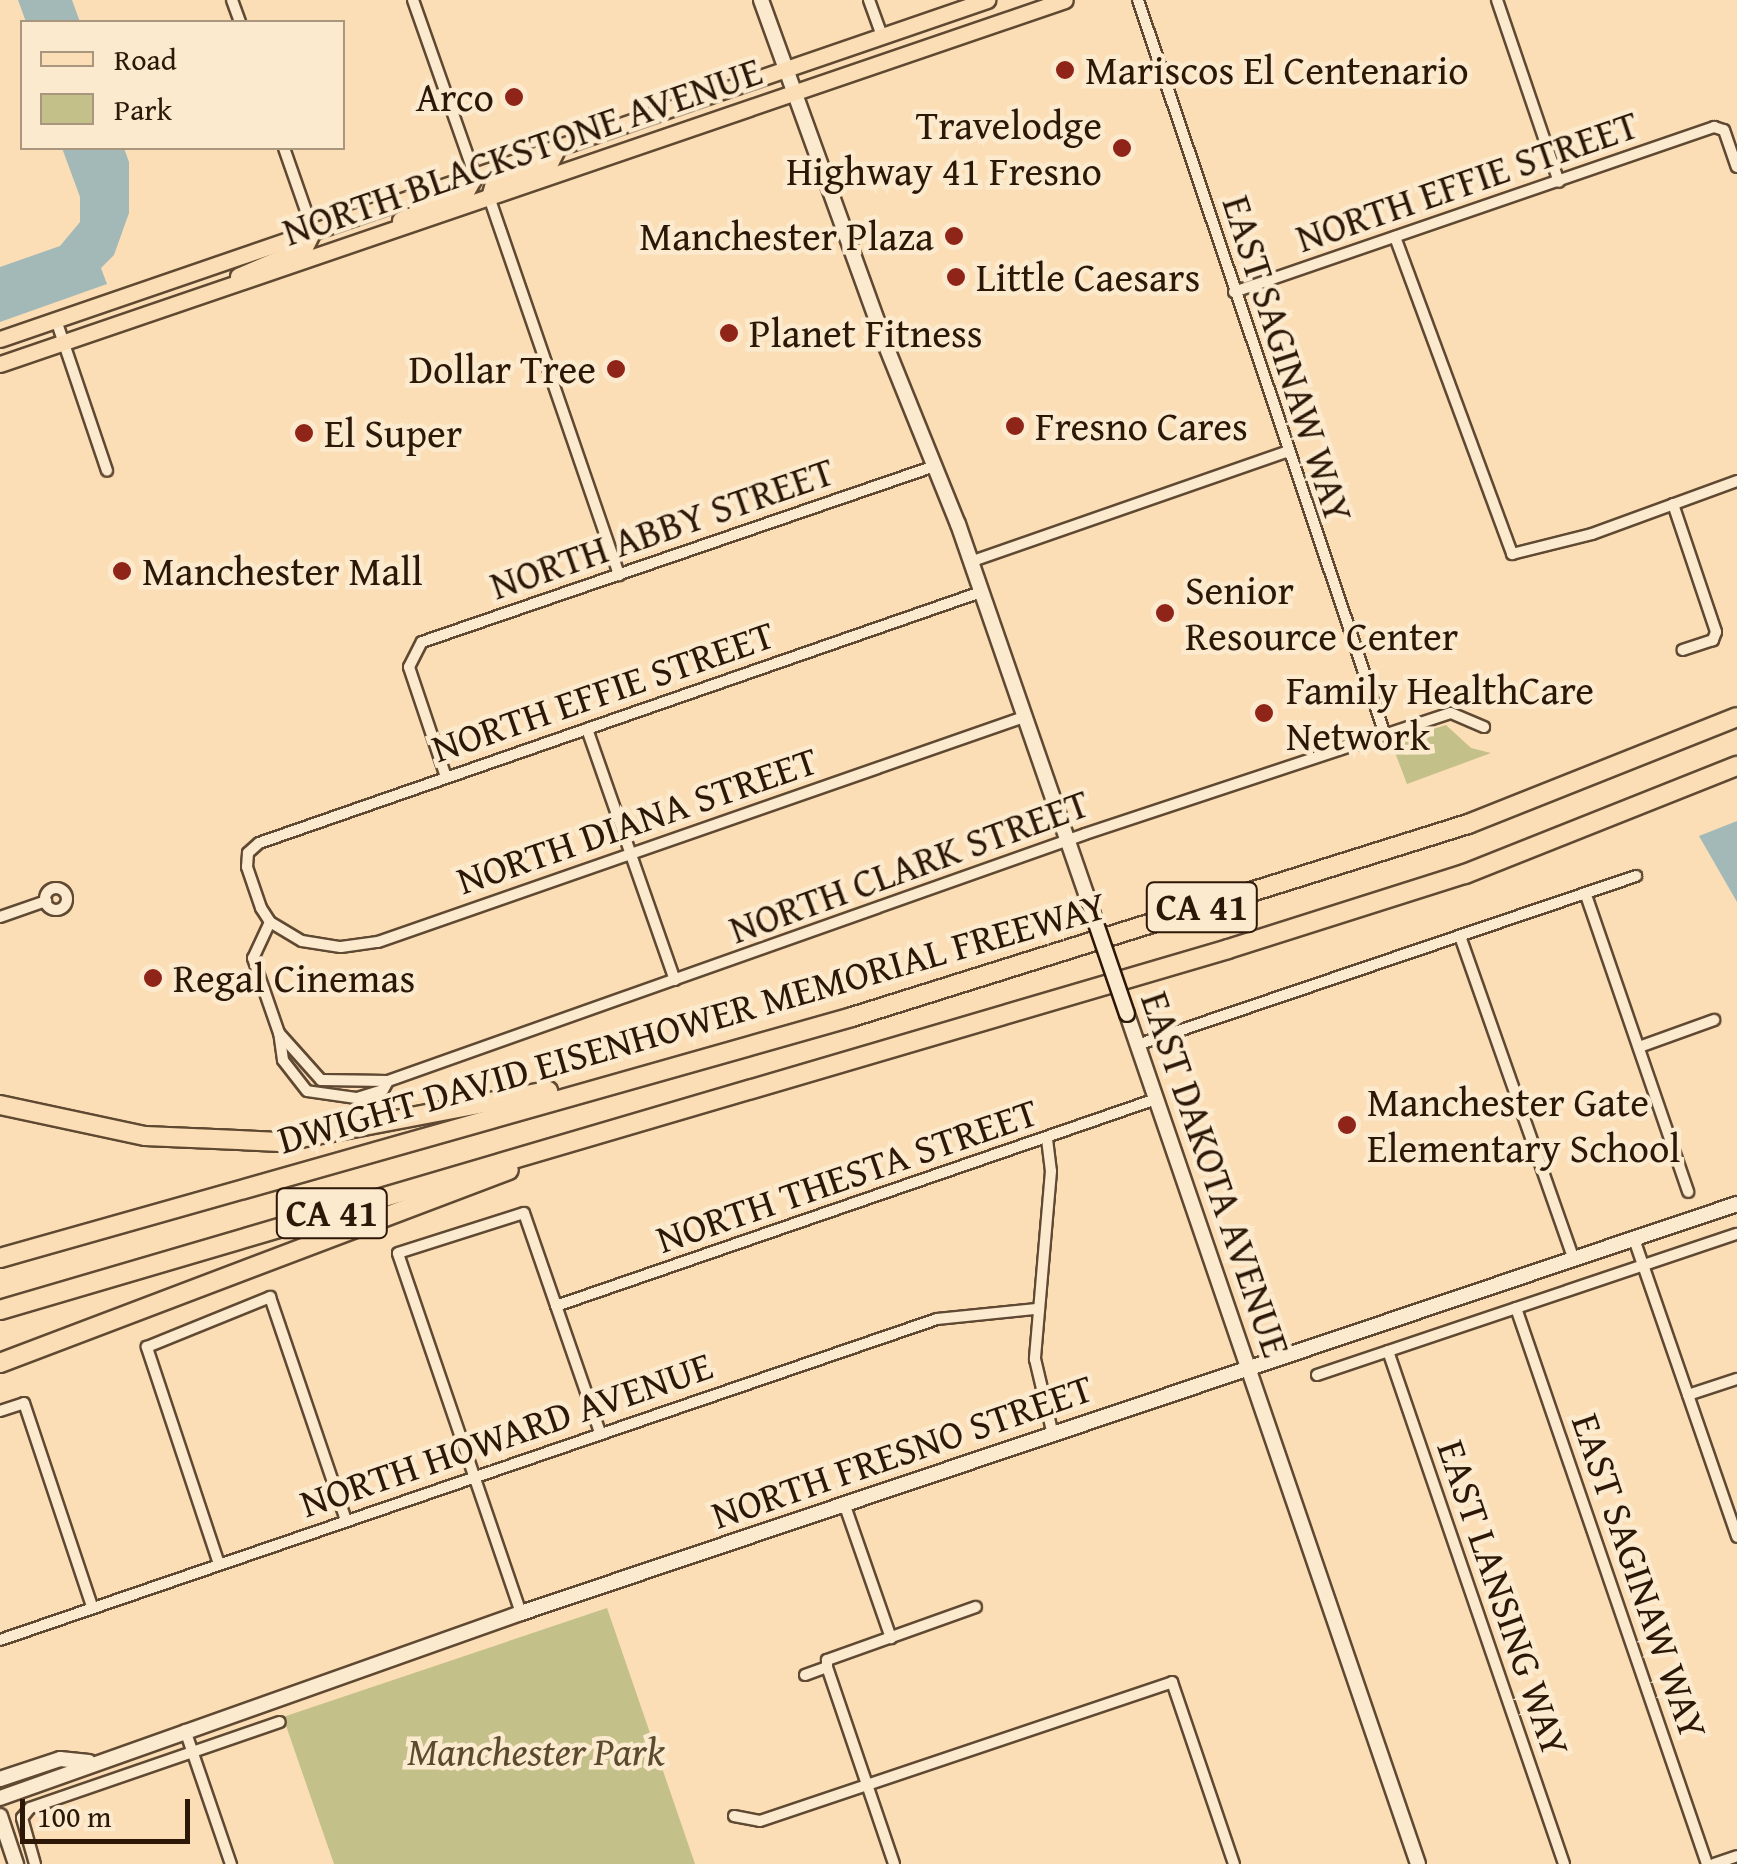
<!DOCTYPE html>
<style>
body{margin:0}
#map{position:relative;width:1737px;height:1864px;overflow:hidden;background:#fbdeb5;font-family:"Gentium Book Plus",serif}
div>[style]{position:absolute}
.green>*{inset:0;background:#c3c08a}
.water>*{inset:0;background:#a3b9b8}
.roads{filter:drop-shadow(2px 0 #604932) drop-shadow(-2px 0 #604932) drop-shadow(0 2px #604932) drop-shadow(0 -2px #604932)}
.street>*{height:10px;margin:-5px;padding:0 5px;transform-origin:5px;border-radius:5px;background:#fceacf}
.street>.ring{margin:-5px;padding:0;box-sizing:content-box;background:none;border:10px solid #fceacf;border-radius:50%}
.secondary>*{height:14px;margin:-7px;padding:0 7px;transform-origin:7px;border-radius:7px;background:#fceacf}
.primary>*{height:15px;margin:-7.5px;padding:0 7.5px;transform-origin:7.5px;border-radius:7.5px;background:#fbdeb5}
.highway>*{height:18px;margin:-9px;padding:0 9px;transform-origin:9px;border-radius:9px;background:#fbdeb5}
.bridges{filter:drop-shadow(2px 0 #2d1707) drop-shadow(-2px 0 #2d1707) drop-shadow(0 2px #2d1707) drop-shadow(0 -2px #2d1707)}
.secondary-bridge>*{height:14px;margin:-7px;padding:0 7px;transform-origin:7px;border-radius:7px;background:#fceacf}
.dots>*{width:28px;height:28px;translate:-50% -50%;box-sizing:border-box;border:5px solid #fceacf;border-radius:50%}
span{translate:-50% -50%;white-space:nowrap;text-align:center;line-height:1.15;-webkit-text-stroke:9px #fceacf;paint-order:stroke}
.shield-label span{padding:2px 8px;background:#fceacf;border:2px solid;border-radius:8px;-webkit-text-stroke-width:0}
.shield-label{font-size:38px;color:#2d1707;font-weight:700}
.poi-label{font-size:40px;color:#2d1707}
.left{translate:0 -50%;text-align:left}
.right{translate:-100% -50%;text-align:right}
.street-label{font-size:40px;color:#2d1707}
.park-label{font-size:40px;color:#5a4a2e;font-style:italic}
.legend{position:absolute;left:20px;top:20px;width:325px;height:130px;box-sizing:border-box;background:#fceacf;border:2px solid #a9967f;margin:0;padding:12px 18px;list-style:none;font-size:30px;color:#2d1707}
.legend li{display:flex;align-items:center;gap:20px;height:50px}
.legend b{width:50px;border:2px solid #a9967f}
.scale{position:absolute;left:20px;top:1799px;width:170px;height:45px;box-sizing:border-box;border:5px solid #2d1707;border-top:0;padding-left:12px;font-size:30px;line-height:35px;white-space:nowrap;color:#2d1707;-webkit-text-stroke:8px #fceacf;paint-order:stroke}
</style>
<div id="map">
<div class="green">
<i style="clip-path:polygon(1446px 725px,1471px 748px,1491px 753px,1407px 784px,1391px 742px)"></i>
<i style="clip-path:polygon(607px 1608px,695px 1864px,334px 1864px,283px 1717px)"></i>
</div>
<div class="water">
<i style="clip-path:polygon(18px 0,72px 0,80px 22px,26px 22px)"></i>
<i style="clip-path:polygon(62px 148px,124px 148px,129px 162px,129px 213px,114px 255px,101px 268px,107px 284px,0 322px,0 267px,60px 246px,80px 222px,80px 197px)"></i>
<i style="clip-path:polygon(1737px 821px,1737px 902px,1699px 836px)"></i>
</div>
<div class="roads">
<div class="street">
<i style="left:232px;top:0;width:23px;rotate:70deg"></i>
<i style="left:413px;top:0;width:187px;rotate:70.6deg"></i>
<i style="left:869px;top:0;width:38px;rotate:70deg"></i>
<i style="left:1138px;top:0;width:775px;rotate:71.42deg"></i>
<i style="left:1497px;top:0;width:192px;rotate:71.2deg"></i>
<i style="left:284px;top:148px;width:88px;rotate:70.7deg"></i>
<i style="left:489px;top:197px;width:400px;rotate:71deg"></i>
<i style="left:1395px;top:237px;width:338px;rotate:69.7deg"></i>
<i style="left:1512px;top:554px;width:82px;rotate:-14deg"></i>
<i style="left:1592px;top:534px;width:154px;rotate:-20.1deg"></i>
<i style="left:1234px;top:292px;width:508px;rotate:-18.97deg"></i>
<i style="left:1714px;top:127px;width:10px;rotate:17deg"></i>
<i style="left:1724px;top:130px;width:39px;rotate:71deg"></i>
<i style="left:56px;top:320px;width:159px;rotate:71.3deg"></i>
<i style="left:1673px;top:504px;width:135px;rotate:71.4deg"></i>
<i style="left:1716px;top:632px;width:9px;rotate:111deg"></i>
<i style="left:1713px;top:640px;width:32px;rotate:162deg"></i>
<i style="left:970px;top:562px;width:334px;rotate:-19.2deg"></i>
<i style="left:981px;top:592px;width:764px;rotate:160.83deg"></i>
<i style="left:259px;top:843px;width:15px;rotate:138deg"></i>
<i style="left:248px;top:853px;width:14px;rotate:94deg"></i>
<i style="left:247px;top:867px;width:43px;rotate:71.1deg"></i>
<i style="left:261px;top:908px;width:17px;rotate:57deg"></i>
<i style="left:270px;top:922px;width:37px;rotate:31deg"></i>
<i style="left:302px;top:941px;width:39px;rotate:9deg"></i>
<i style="left:341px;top:947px;width:37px;rotate:-8deg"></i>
<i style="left:378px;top:942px;width:684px;rotate:-19.2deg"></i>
<i style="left:587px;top:729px;width:266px;rotate:70.7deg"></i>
<i style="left:446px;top:777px;width:116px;rotate:-108.6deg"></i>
<i style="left:409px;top:667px;width:28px;rotate:-63deg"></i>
<i style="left:422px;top:642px;width:542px;rotate:-18.94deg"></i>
<i class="ring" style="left:45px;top:888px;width:12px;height:12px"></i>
<i style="left:1586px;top:895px;width:314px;rotate:71deg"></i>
<i style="left:0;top:917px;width:49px;rotate:-19.2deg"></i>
<i style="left:270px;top:922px;width:40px;rotate:115deg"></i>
<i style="left:253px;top:958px;width:79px;rotate:70.9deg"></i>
<i style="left:1461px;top:939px;width:339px;rotate:70.6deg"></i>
<i style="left:279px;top:1033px;width:63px;rotate:48.2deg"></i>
<i style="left:321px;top:1080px;width:67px;rotate:0.9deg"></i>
<i style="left:388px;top:1081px;width:10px;rotate:119deg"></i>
<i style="left:383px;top:1090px;width:28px;rotate:163deg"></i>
<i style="left:356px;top:1098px;width:49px;rotate:-171.9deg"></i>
<i style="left:307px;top:1091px;width:39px;rotate:-128deg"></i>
<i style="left:283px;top:1060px;width:27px;rotate:-98deg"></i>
<i style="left:1137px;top:1045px;width:527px;rotate:-18.71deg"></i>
<i style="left:1639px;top:1047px;width:80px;rotate:-19.8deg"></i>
<i style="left:388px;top:1081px;width:739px;rotate:-19.51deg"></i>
<i style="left:1085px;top:834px;width:385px;rotate:-18.3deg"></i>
<i style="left:1451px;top:713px;width:36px;rotate:23deg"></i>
<i style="left:1047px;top:1139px;width:32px;rotate:83deg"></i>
<i style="left:1051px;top:1171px;width:189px;rotate:94.9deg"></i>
<i style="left:1035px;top:1359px;width:78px;rotate:76.7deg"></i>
<i style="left:1634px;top:1239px;width:315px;rotate:70.9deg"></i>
<i style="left:556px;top:1306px;width:635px;rotate:-19.03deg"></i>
<i style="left:1516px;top:1308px;width:588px;rotate:71.04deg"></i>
<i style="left:1388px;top:1351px;width:542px;rotate:71.06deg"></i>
<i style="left:1317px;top:1375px;width:443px;rotate:-18.6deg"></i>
<i style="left:1688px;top:1395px;width:52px;rotate:-18.1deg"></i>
<i style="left:0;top:1411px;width:25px;rotate:-18deg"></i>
<i style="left:24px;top:1403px;width:214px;rotate:71.5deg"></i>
<i style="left:845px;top:1506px;width:140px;rotate:70.8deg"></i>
<i style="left:219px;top:1564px;width:229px;rotate:-108.4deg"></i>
<i style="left:147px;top:1347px;width:133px;rotate:-22.1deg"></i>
<i style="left:270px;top:1297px;width:236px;rotate:71.2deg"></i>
<i style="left:521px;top:1613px;width:380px;rotate:-108.9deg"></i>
<i style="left:398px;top:1253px;width:132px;rotate:-17.6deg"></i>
<i style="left:524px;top:1213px;width:232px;rotate:70.9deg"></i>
<i style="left:0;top:1640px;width:990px;rotate:-18.91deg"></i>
<i style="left:937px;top:1319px;width:100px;rotate:-5.8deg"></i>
<i style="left:827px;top:1667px;width:208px;rotate:71.2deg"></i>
<i style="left:805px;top:1675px;width:23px;rotate:-20deg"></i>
<i style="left:827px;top:1667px;width:7px;rotate:-90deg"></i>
<i style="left:827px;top:1660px;width:158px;rotate:-19.6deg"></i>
<i style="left:185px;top:1730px;width:142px;rotate:71.1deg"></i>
<i style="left:734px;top:1816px;width:26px;rotate:11deg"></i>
<i style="left:760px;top:1821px;width:435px;rotate:-18.6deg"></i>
<i style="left:1172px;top:1682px;width:192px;rotate:71.2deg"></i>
<i style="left:35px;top:1864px;width:48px;rotate:-105.8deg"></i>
<i style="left:22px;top:1818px;width:13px;rotate:-51deg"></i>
<i style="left:30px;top:1808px;width:264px;rotate:-19deg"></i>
<i style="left:1714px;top:1864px;width:24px;rotate:-19deg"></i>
</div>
<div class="secondary">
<i style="left:761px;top:0;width:368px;rotate:70.1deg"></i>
<i style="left:886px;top:346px;width:192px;rotate:68deg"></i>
<i style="left:958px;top:524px;width:404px;rotate:70.9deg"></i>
<i style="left:1127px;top:1014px;width:898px;rotate:71.1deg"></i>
<i style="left:0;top:1779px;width:63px;rotate:-18.4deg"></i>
<i style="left:60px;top:1759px;width:29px;rotate:6deg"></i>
<i style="left:0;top:1798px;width:553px;rotate:-19.55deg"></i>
<i style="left:521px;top:1613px;width:1283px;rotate:-18.59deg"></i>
<i style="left:0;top:1816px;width:51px;rotate:71.6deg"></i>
</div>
<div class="primary">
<i style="left:489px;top:197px;width:15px;rotate:-74deg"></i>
<i style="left:493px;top:183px;width:62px;rotate:-20.8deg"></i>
<i style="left:551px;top:161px;width:16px;rotate:-63deg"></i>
<i style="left:400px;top:220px;width:72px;rotate:-23deg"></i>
<i style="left:466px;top:192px;width:18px;rotate:-61deg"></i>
<i style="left:238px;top:276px;width:73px;rotate:-23.4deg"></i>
<i style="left:305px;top:247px;width:18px;rotate:-63deg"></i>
<i style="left:0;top:339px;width:1044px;rotate:-18.96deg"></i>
<i style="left:0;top:364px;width:1125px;rotate:-18.87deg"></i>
</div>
<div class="highway">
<i style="left:0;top:1105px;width:148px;rotate:12.1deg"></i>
<i style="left:145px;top:1136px;width:135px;rotate:2.5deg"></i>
<i style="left:280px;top:1142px;width:273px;rotate:-10.8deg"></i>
<i style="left:0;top:1258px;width:885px;rotate:-15.79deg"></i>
<i style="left:852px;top:1017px;width:646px;rotate:-17.4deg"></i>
<i style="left:1468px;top:824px;width:289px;rotate:-21.7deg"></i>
<i style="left:0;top:1310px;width:1280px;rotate:-16.38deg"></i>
<i style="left:1228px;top:949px;width:249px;rotate:-17.6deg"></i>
<i style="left:1465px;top:874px;width:293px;rotate:-21.7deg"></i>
<i style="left:0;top:1363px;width:544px;rotate:-20.77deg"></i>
</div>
</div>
<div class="bridges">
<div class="secondary-bridge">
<i style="left:1090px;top:906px;width:114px;rotate:71.1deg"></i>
</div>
</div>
<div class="dots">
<i style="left:1065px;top:70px;background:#8f2418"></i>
<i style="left:514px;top:97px;background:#8f2418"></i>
<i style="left:1122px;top:148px;background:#8f2418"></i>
<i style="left:954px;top:236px;background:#8f2418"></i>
<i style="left:956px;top:277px;background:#8f2418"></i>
<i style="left:729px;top:333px;background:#8f2418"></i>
<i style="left:616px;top:369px;background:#8f2418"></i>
<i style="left:1015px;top:426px;background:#8f2418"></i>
<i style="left:304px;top:433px;background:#8f2418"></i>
<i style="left:122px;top:571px;background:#8f2418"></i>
<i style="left:1165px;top:613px;background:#8f2418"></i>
<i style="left:1264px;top:713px;background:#8f2418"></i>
<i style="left:153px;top:978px;background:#8f2418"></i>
<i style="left:1347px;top:1125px;background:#8f2418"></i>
</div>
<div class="shield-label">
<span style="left:1202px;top:907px">CA 41</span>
<span style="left:332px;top:1213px">CA 41</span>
</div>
<div class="poi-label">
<span class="left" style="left:1085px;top:70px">Mariscos El Centenario</span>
<span class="right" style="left:494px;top:97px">Arco</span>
<span class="right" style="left:1102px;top:148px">Travelodge<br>Highway 41 Fresno</span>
<span class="right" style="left:934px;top:236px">Manchester Plaza</span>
<span class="left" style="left:976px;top:277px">Little Caesars</span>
<span class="left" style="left:749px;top:333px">Planet Fitness</span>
<span class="right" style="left:596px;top:369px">Dollar Tree</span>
<span class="left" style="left:1035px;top:426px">Fresno Cares</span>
<span class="left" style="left:324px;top:433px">El Super</span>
<span class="left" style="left:142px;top:571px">Manchester Mall</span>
<span class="left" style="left:1185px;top:613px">Senior<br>Resource Center</span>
<span class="left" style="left:1286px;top:713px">Family HealthCare<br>Network</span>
<span class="left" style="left:173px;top:978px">Regal Cinemas</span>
<span class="left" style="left:1367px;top:1125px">Manchester Gate<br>Elementary School</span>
</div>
<div class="street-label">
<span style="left:522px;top:151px;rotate:-19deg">NORTH BLACKSTONE AVENUE</span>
<span style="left:1467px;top:181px;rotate:-19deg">NORTH EFFIE STREET</span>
<span style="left:1288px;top:359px;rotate:72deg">EAST SAGINAW WAY</span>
<span style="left:662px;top:528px;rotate:-19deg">NORTH ABBY STREET</span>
<span style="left:603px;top:691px;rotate:-19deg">NORTH EFFIE STREET</span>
<span style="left:637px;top:820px;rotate:-19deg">NORTH DIANA STREET</span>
<span style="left:909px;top:866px;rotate:-20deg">NORTH CLARK STREET</span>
<span style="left:692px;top:1022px;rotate:-16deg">DWIGHT DAVID EISENHOWER MEMORIAL FREEWAY</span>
<span style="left:1216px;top:1174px;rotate:71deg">EAST DAKOTA AVENUE</span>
<span style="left:847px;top:1175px;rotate:-19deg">NORTH THESTA STREET</span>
<span style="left:506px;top:1434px;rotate:-19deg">NORTH HOWARD AVENUE</span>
<span style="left:902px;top:1451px;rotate:-19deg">NORTH FRESNO STREET</span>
<span style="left:1640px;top:1576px;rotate:71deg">EAST SAGINAW WAY</span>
<span style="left:1504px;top:1598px;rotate:71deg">EAST LANSING WAY</span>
</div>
<div class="park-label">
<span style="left:536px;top:1751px">Manchester Park</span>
</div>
<ul class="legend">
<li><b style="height:12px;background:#fbdeb5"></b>Road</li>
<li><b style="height:28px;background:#c3c08a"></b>Park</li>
</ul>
<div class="scale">100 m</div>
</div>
